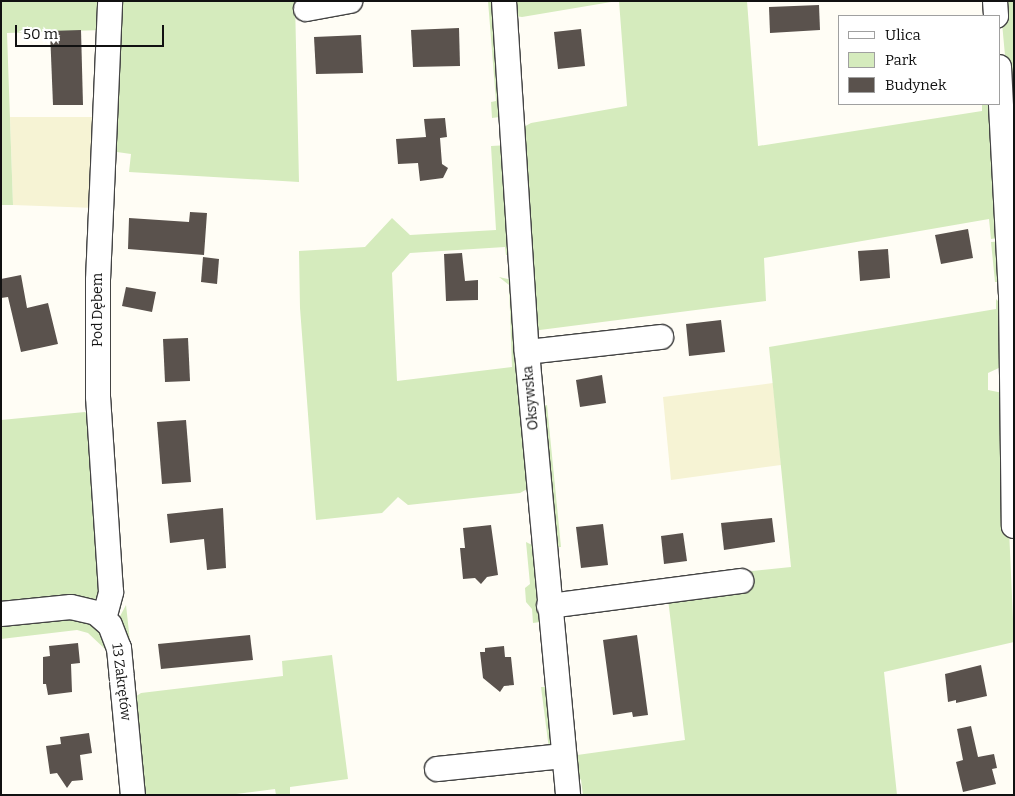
<!DOCTYPE html>
<meta charset="utf-8">
<style>
body{margin:0}
#map{position:relative;width:1015px;height:796px;overflow:hidden;background:#fffdf5;font-family:Bitter,serif}
div>[style]{position:absolute}
.farmland>*{inset:0;background:#f6f3d4}
.green>*{inset:0;background:#d5ebbd}
.building>*{inset:0;background:#5a524d}
.roads{filter:drop-shadow(1px 0 #444) drop-shadow(-1px 0 #444) drop-shadow(0 1px #444) drop-shadow(0 -1px #444)}
.minor>*{height:24px;margin:-12px;padding:0 12px;transform-origin:12px;border-radius:12px;background:#fff}
span{translate:-50% -50%;white-space:nowrap;text-align:center;line-height:1.15;-webkit-text-stroke:5px #fff;paint-order:stroke}
.street-label{font-size:14px;color:#111}
.frame{position:absolute;inset:0;border:2px solid #111;pointer-events:none}
.legend{position:absolute;left:838px;top:15px;width:162px;height:90px;box-sizing:border-box;background:#fff;border:1px solid #a0a0a0;margin:0;padding:6px 9px;list-style:none;font-size:15px;color:#111}
.legend li{display:flex;align-items:center;gap:10px;height:25px}
.legend b{width:25px;border:1px solid #a0a0a0}
.scale{position:absolute;left:15px;top:25px;width:149px;height:22px;box-sizing:border-box;border:2px solid #111;border-top:0;padding-left:6px;font-size:15px;line-height:18px;white-space:nowrap;color:#111;-webkit-text-stroke:4px #fff;paint-order:stroke}
</style>
<div id="map">
<div class="farmland">
<i style="clip-path:polygon(10px 117px,99px 117px,95px 208px,13px 205px)"></i>
<i style="clip-path:polygon(773px 383px,781px 465px,671px 480px,663px 397px)"></i>
</div>
<div class="green">
<i style="clip-path:polygon(1px 1px,106px 1px,103px 30px,7px 33px,13px 205px,1px 205px)"></i>
<i style="clip-path:polygon(115px 1px,295px 1px,299px 182px,129px 172px,131px 154px,110px 151px)"></i>
<i style="clip-path:polygon(488px 1px,496px 1px,507px 116px,492px 118px,491px 102px,496px 101px)"></i>
<i style="clip-path:polygon(510px 1px,617px 1px,522px 17px,515px 16px)"></i>
<i style="clip-path:polygon(619px 1px,747px 1px,758px 146px,982px 111px,982px 104px,990px 104px,1004px 237px,991px 239px,989px 219px,764px 258px,766px 301px,532px 331px,520px 129px,531px 123px,627px 106px)"></i>
<i style="clip-path:polygon(1000px 1px,1014px 1px,1014px 87px,1008px 88px)"></i>
<i style="clip-path:polygon(509px 145px,514px 254px,506px 255px,505px 247px,410px 253px,392px 273px,397px 381px,512px 367px,509px 285px,499px 277px,516px 281px,529px 488px,520px 493px,408px 505px,398px 497px,382px 513px,316px 520px,300px 308px,299px 251px,365px 247px,392px 218px,410px 235px,496px 230px,491px 146px)"></i>
<i style="clip-path:polygon(1004px 241px,1000px 282px,995px 282px,991px 242px)"></i>
<i style="clip-path:polygon(996px 299px,1001px 304px,1001px 367px,988px 373px,988px 390px,1003px 393px,1014px 642px,884px 672px,897px 795px,583px 795px,581px 780px,570px 764px,570px 756px,685px 740px,668px 599px,744px 572px,791px 567px,769px 347px,996px 309px)"></i>
<i style="clip-path:polygon(547px 405px,561px 547px,548px 548px,536px 408px)"></i>
<i style="clip-path:polygon(85px 412px,91px 416px,101px 593px,94px 600px,82px 602px,1px 607px,1px 420px)"></i>
<i style="clip-path:polygon(526px 542px,534px 546px,540px 622px,533px 623px,532px 609px,526px 602px,525px 588px,530px 584px)"></i>
<i style="clip-path:polygon(126px 605px,134px 678px,128px 673px,118px 620px)"></i>
<i style="clip-path:polygon(70px 612px,102px 629px,111px 649px,105px 649px,88px 633px,77px 630px,1px 639px,1px 620px)"></i>
<i style="clip-path:polygon(332px 655px,348px 779px,290px 787px,290px 795px,276px 795px,275px 789px,228px 795px,142px 795px,132px 699px,141px 693px,283px 676px,282px 661px)"></i>
<i style="clip-path:polygon(541px 687px,547px 687px,554px 748px,549px 749px)"></i>
</div>
<div class="building">
<i style="clip-path:polygon(819px 5px,820px 30px,770px 33px,769px 7px)"></i>
<i style="clip-path:polygon(459px 28px,460px 66px,413px 67px,411px 30px)"></i>
<i style="clip-path:polygon(581px 29px,585px 66px,558px 69px,554px 32px)"></i>
<i style="clip-path:polygon(81px 30px,83px 105px,53px 105px,50px 31px)"></i>
<i style="clip-path:polygon(361px 35px,363px 73px,316px 74px,314px 37px)"></i>
<i style="clip-path:polygon(445px 118px,447px 137px,440px 138px,442px 164px,448px 168px,443px 178px,420px 181px,418px 163px,398px 164px,396px 139px,426px 137px,424px 119px)"></i>
<i style="clip-path:polygon(190px 212px,207px 213px,204px 255px,128px 249px,129px 218px,189px 222px)"></i>
<i style="clip-path:polygon(968px 229px,973px 258px,941px 264px,935px 235px)"></i>
<i style="clip-path:polygon(888px 249px,890px 278px,860px 281px,858px 251px)"></i>
<i style="clip-path:polygon(462px 253px,465px 281px,478px 280px,478px 300px,446px 301px,444px 254px)"></i>
<i style="clip-path:polygon(203px 257px,219px 259px,217px 284px,201px 282px)"></i>
<i style="clip-path:polygon(21px 275px,27px 308px,48px 303px,58px 344px,21px 352px,8px 297px,1px 298px,1px 279px)"></i>
<i style="clip-path:polygon(126px 287px,156px 292px,152px 312px,122px 306px)"></i>
<i style="clip-path:polygon(721px 320px,725px 352px,689px 356px,686px 324px)"></i>
<i style="clip-path:polygon(188px 338px,190px 381px,165px 382px,163px 339px)"></i>
<i style="clip-path:polygon(602px 375px,606px 403px,580px 407px,576px 380px)"></i>
<i style="clip-path:polygon(186px 420px,191px 482px,162px 484px,157px 422px)"></i>
<i style="clip-path:polygon(223px 508px,226px 568px,207px 570px,204px 539px,170px 543px,167px 514px)"></i>
<i style="clip-path:polygon(772px 518px,775px 542px,724px 550px,721px 523px)"></i>
<i style="clip-path:polygon(603px 524px,608px 565px,581px 568px,576px 527px)"></i>
<i style="clip-path:polygon(491px 525px,498px 575px,487px 577px,481px 584px,475px 578px,463px 579px,460px 548px,465px 548px,463px 528px)"></i>
<i style="clip-path:polygon(683px 533px,687px 561px,664px 564px,661px 536px)"></i>
<i style="clip-path:polygon(250px 635px,253px 660px,161px 669px,158px 644px)"></i>
<i style="clip-path:polygon(637px 635px,648px 715px,633px 717px,632px 712px,613px 715px,603px 640px)"></i>
<i style="clip-path:polygon(78px 643px,80px 663px,71px 664px,72px 692px,48px 695px,46px 684px,43px 684px,43px 657px,50px 656px,49px 646px)"></i>
<i style="clip-path:polygon(504px 646px,505px 657px,511px 657px,514px 685px,504px 686px,500px 692px,483px 678px,480px 652px,485px 652px,485px 648px)"></i>
<i style="clip-path:polygon(981px 665px,987px 696px,956px 703px,956px 700px,948px 702px,945px 674px)"></i>
<i style="clip-path:polygon(971px 726px,978px 757px,994px 754px,997px 768px,992px 769px,996px 784px,963px 792px,956px 762px,963px 760px,957px 729px)"></i>
<i style="clip-path:polygon(89px 733px,92px 753px,80px 755px,83px 780px,72px 781px,67px 788px,57px 773px,50px 774px,46px 746px,61px 744px,60px 737px)"></i>
</div>
<div class="roads">
<div class="minor">
<i style="left:504px;top:1px;width:352px;rotate:86.3deg"></i>
<i style="left:527px;top:352px;width:445px;rotate:84.7deg"></i>
<i style="left:995px;top:1px;width:15px;rotate:86deg"></i>
<i style="left:306px;top:9px;width:45px;rotate:-10.3deg"></i>
<i style="left:999px;top:67px;width:227px;rotate:87deg"></i>
<i style="left:1011px;top:294px;width:232px;rotate:89.3deg"></i>
<i style="left:527px;top:352px;width:135px;rotate:-6.4deg"></i>
<i style="left:549px;top:606px;width:194px;rotate:-7.4deg"></i>
<i style="left:1px;top:614px;width:70px;rotate:-5.7deg"></i>
<i style="left:71px;top:607px;width:26px;rotate:13deg"></i>
<i style="left:96px;top:613px;width:18px;rotate:41deg"></i>
<i style="left:110px;top:625px;width:25px;rotate:69deg"></i>
<i style="left:119px;top:648px;width:148px;rotate:84.6deg"></i>
<i style="left:104px;top:619px;width:28px;rotate:-75deg"></i>
<i style="left:111px;top:592px;width:195px;rotate:-93.8deg"></i>
<i style="left:98px;top:397px;width:117px;rotate:-90deg"></i>
<i style="left:98px;top:280px;width:279px;rotate:-87.5deg"></i>
<i style="left:437px;top:769px;width:127px;rotate:-5.9deg"></i>
</div>
</div>
<div class="street-label">
<span style="left:98px;top:310px;rotate:-90deg">Pod Dębem</span>
<span style="left:531px;top:398px;rotate:-95deg">Oksywska</span>
<span style="left:121px;top:682px;rotate:83deg">13 Zakrętów</span>
</div>
<div class="frame"></div>
<ul class="legend">
<li><b style="height:6px;background:#fff"></b>Ulica</li>
<li><b style="height:14px;background:#d5ebbd"></b>Park</li>
<li><b style="height:14px;background:#5a524d"></b>Budynek</li>
</ul>
<div class="scale">50 m</div>
</div>
